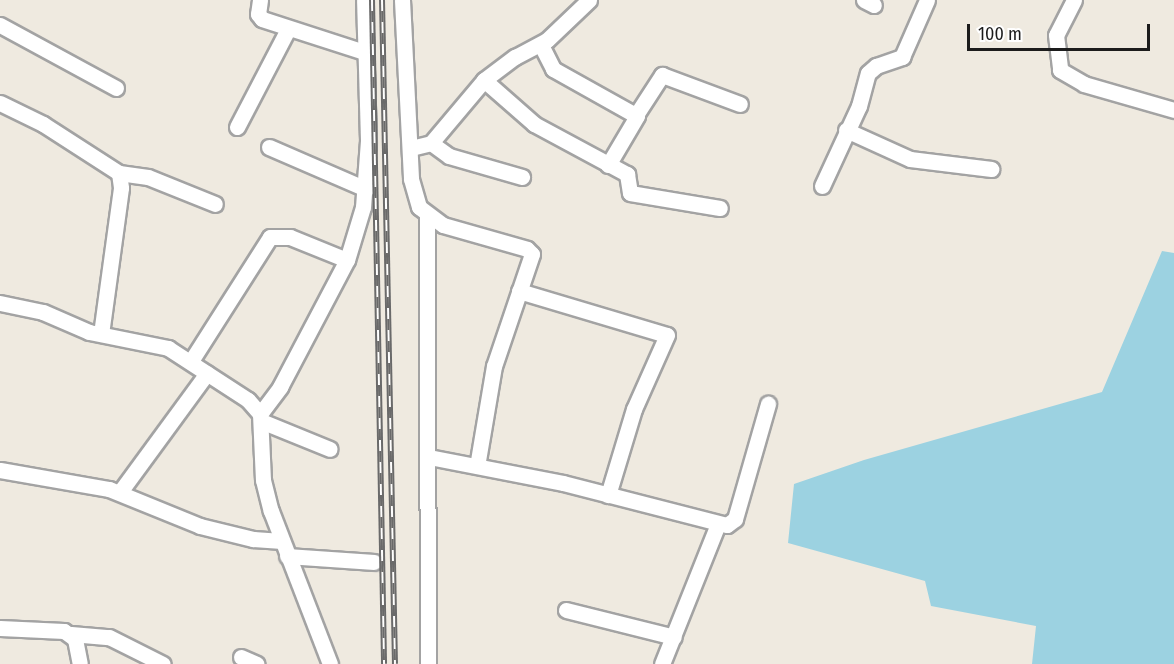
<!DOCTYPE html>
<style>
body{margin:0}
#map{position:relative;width:1174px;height:664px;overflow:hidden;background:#efeae0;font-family:"Fira Sans Condensed",sans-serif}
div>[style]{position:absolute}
.water>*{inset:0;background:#9cd2e1}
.roads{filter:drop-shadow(2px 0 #a3a3a3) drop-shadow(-2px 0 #a3a3a3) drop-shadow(0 2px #a3a3a3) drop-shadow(0 -2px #a3a3a3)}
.minor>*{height:15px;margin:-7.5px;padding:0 7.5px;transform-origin:7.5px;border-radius:7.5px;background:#fff}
.rail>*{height:6px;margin-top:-3px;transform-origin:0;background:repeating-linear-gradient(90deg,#fff 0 11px,#6a6a6a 0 22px);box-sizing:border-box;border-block:2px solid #6a6a6a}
span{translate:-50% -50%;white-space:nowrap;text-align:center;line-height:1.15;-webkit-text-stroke:6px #fff;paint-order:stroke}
.scale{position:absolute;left:967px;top:24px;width:183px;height:27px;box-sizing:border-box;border:3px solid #1c1c1c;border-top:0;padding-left:8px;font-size:18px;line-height:21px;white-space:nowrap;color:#1c1c1c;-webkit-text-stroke:4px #fff;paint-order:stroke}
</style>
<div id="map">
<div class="water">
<i style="clip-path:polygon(1162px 251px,1174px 253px,1174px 664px,1032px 664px,1036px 626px,931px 606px,925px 581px,788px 543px,794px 484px,864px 460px,1102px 392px)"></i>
</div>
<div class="roads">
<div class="minor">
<i style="left:260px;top:0;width:14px;rotate:98deg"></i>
<i style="left:258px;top:14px;width:6px;rotate:51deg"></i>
<i style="left:262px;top:19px;width:107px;rotate:17.9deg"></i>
<i style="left:402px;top:0;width:179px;rotate:87.1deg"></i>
<i style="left:411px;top:179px;width:29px;rotate:74deg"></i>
<i style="left:419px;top:207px;width:30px;rotate:37deg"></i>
<i style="left:443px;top:225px;width:87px;rotate:15.9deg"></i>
<i style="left:527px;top:249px;width:7px;rotate:45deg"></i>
<i style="left:532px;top:254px;width:118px;rotate:108.7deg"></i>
<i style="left:494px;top:366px;width:101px;rotate:99.6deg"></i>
<i style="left:864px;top:0;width:11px;rotate:27deg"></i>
<i style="left:1074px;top:0;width:39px;rotate:117deg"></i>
<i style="left:1056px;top:35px;width:35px;rotate:83deg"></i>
<i style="left:1060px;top:70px;width:28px;rotate:30deg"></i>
<i style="left:1084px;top:84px;width:94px;rotate:16.1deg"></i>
<i style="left:0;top:25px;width:132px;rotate:28.5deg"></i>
<i style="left:541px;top:45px;width:27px;rotate:63deg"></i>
<i style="left:553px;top:69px;width:96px;rotate:29.2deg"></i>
<i style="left:637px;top:116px;width:57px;rotate:120.6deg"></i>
<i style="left:484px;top:80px;width:67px;rotate:41.3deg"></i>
<i style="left:534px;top:124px;width:106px;rotate:28.3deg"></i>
<i style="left:627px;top:174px;width:19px;rotate:81deg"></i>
<i style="left:630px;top:193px;width:91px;rotate:9.5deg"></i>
<i style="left:0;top:103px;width:48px;rotate:26deg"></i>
<i style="left:43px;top:124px;width:90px;rotate:32.8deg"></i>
<i style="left:119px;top:173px;width:15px;rotate:82deg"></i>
<i style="left:121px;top:188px;width:147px;rotate:97.8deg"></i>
<i style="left:636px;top:115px;width:48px;rotate:-57deg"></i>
<i style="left:662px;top:75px;width:83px;rotate:20.4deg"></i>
<i style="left:237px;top:127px;width:110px;rotate:-62.5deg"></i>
<i style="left:846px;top:130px;width:70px;rotate:24.4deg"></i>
<i style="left:910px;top:159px;width:82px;rotate:7deg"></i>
<i style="left:431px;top:143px;width:22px;rotate:36deg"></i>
<i style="left:449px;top:156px;width:76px;rotate:16deg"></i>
<i style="left:269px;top:147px;width:106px;rotate:23.4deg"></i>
<i style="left:411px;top:148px;width:21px;rotate:-14deg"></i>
<i style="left:431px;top:143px;width:82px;rotate:-49.9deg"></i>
<i style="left:484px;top:80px;width:39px;rotate:-37deg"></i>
<i style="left:515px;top:57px;width:36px;rotate:-28deg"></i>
<i style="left:547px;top:40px;width:58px;rotate:-43.6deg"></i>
<i style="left:119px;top:173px;width:29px;rotate:8deg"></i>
<i style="left:148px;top:177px;width:72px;rotate:21.9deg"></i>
<i style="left:822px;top:186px;width:88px;rotate:-65.2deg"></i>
<i style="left:859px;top:106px;width:34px;rotate:-75deg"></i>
<i style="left:868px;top:73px;width:11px;rotate:-41deg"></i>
<i style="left:876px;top:66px;width:28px;rotate:-19deg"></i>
<i style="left:902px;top:57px;width:62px;rotate:-66.3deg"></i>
<i style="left:427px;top:216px;width:448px;rotate:89.9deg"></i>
<i style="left:519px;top:291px;width:154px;rotate:16.6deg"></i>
<i style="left:667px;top:335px;width:81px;rotate:114deg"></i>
<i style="left:634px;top:409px;width:90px;rotate:106.8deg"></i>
<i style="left:0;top:303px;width:44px;rotate:11.8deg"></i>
<i style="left:43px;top:312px;width:50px;rotate:23.5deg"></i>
<i style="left:89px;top:332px;width:81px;rotate:11.4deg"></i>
<i style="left:168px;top:348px;width:95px;rotate:33deg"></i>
<i style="left:248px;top:400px;width:18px;rotate:49deg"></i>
<i style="left:260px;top:414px;width:66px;rotate:87.4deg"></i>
<i style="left:263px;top:480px;width:32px;rotate:76deg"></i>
<i style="left:271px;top:511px;width:164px;rotate:68.9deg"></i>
<i style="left:191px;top:361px;width:147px;rotate:-57.5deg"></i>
<i style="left:270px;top:237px;width:20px"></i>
<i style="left:290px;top:237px;width:61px;rotate:22deg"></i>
<i style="left:260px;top:414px;width:34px;rotate:-53deg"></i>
<i style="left:280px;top:387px;width:144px;rotate:-62.2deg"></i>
<i style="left:347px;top:260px;width:55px;rotate:-73.2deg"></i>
<i style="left:363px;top:207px;width:67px;rotate:-85.7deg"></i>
<i style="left:368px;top:140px;width:140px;rotate:-91.6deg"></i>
<i style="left:261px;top:421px;width:74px;rotate:22.1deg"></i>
<i style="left:429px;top:457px;width:136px;rotate:11deg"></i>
<i style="left:563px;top:483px;width:169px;rotate:14.4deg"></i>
<i style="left:727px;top:525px;width:10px;rotate:-37deg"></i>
<i style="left:735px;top:519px;width:120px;rotate:-74deg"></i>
<i style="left:0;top:470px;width:111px;rotate:9.9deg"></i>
<i style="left:109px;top:489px;width:98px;rotate:22.1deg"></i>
<i style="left:200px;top:526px;width:55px;rotate:13.8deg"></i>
<i style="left:253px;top:539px;width:29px;rotate:4deg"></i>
<i style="left:120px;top:492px;width:147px;rotate:-53.8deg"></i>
<i style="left:287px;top:556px;width:87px;rotate:3.9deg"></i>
<i style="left:566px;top:610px;width:111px;rotate:14deg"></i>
<i style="left:0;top:628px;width:64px;rotate:2.7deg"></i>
<i style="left:64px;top:631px;width:14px;rotate:36deg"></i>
<i style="left:75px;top:639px;width:25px;rotate:79deg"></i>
<i style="left:71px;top:634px;width:38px;rotate:5deg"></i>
<i style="left:109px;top:637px;width:60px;rotate:26.6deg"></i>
<i style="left:241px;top:657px;width:17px;rotate:24deg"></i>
<i style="left:662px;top:664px;width:151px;rotate:-68.2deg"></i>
</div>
</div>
<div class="rail">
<i style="left:372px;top:0;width:664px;rotate:88.96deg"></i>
<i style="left:382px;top:0;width:664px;rotate:88.88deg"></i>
</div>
<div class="scale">100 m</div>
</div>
